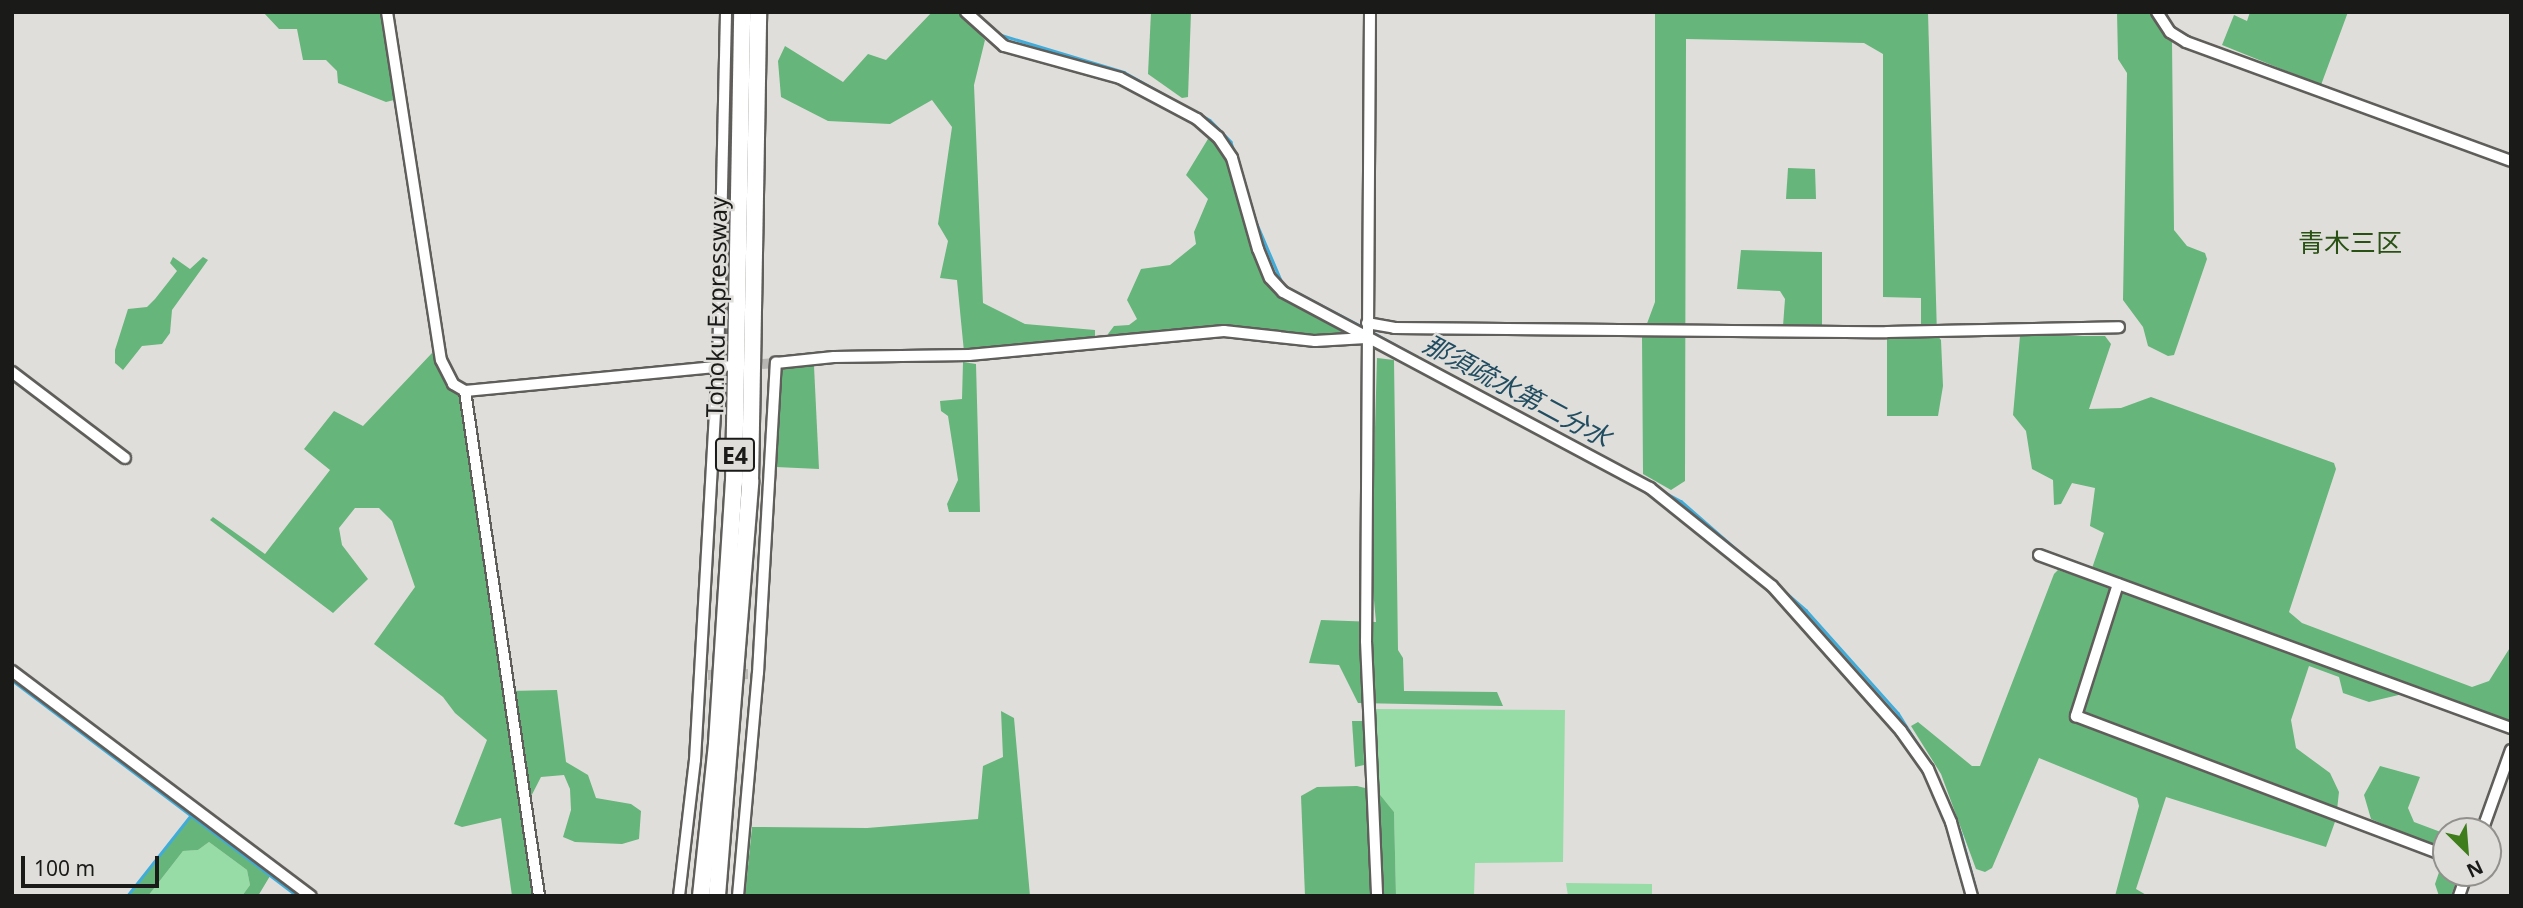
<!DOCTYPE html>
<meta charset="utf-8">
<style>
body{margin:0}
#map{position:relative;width:2523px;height:908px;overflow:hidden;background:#e0dedb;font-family:"Noto Sans","Noto Sans JP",sans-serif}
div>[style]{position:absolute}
.green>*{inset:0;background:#97dca6}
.forest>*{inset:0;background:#66b57a}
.stream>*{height:2.5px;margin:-1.25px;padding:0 1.25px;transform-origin:1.25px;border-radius:1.25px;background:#40acd9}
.minor-tunnel>*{height:10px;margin-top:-5px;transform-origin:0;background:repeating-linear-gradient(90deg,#b8b7b4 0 10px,transparent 0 15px)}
.roads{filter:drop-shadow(2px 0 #5f5e5b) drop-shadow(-2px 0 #5f5e5b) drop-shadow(0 2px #5f5e5b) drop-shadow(0 -2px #5f5e5b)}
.minor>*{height:10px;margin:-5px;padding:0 5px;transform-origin:5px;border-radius:5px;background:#fff}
.highway>*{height:16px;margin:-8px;padding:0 8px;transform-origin:8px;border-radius:8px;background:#fff}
span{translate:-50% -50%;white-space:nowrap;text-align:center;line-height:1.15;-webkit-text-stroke:5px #e0dedb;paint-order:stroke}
.shield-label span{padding:2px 5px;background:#e0dedb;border:2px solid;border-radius:5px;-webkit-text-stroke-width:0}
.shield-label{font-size:23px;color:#1a1a18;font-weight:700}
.street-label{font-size:24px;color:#1a1a18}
.neighbourhood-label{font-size:26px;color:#295114}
.water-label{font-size:26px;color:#214d61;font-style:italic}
.frame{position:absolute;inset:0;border:14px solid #1a1a18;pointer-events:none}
.north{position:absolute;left:2432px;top:817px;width:70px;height:70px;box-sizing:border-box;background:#e0dedb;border:2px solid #91908d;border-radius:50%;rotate:155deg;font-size:19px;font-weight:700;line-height:28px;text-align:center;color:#1a1a18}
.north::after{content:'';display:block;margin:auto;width:24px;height:32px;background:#3f7d1c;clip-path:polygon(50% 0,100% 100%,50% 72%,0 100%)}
.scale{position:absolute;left:21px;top:856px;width:138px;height:32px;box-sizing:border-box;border:4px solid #1a1a18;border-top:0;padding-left:9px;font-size:21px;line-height:24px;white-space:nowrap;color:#1a1a18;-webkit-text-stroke:5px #e0dedb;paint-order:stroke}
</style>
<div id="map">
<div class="green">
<i style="clip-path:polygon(1372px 709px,1565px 710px,1563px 862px,1475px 863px,1474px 896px,1396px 896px,1394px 812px,1377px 791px)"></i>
<i style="clip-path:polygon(209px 842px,247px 870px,250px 885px,242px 896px,148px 896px,183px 851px,198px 850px)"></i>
<i style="clip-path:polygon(1566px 883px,1652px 884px,1652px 896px,1568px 896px)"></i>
</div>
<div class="forest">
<i style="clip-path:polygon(263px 12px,384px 12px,394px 100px,386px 102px,338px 83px,337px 71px,326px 60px,303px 60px,297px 29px,279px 29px)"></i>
<i style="clip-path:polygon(932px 12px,961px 12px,985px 40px,974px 85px,983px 303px,1025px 324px,1095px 330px,1095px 340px,964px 352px,957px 280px,940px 278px,948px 241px,938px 224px,952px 127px,932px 100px,890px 124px,828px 121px,781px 97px,778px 61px,785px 46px,843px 82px,868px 54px,886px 60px)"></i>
<i style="clip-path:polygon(1151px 12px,1191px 12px,1188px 97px,1182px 98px,1148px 74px)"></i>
<i style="clip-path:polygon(1655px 12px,1928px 12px,1937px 335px,1941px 340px,1943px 386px,1938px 416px,1887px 416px,1887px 339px,1921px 335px,1921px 298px,1883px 297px,1883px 54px,1864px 43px,1686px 39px,1685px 481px,1671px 490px,1643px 474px,1642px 337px,1655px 302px)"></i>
<i style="clip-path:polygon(2117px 12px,2153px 12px,2172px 41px,2174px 230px,2187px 246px,2205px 253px,2207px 259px,2174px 355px,2168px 356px,2148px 346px,2143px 327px,2123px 300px,2127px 73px,2118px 59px)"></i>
<i style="clip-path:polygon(2250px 12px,2348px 12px,2321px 85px,2222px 45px,2234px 15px,2247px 21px)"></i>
<i style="clip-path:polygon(1211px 134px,1231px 162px,1259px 265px,1271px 288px,1349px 336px,1111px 339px,1108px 334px,1114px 326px,1129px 325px,1137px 319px,1127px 300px,1141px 269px,1170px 265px,1196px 244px,1194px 232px,1208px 199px,1186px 175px)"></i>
<i style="clip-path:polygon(1788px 168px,1815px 169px,1816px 199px,1786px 199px)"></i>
<i style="clip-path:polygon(1741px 250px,1822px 252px,1822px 326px,1783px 326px,1785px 299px,1780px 291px,1737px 289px)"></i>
<i style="clip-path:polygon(173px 257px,190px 269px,203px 257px,208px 260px,172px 310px,170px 333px,162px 344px,142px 346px,123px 370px,115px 363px,115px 350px,128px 309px,147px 307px,155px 299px,177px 271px,170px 263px)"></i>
<i style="clip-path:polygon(2020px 336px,2105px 336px,2111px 344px,2089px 409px,2121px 408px,2151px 397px,2334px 463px,2336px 469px,2289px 612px,2302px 623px,2472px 687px,2489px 681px,2511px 646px,2511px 724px,2407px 693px,2369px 702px,2343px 693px,2339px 677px,2309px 666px,2291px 720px,2296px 748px,2330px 773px,2339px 792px,2336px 819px,2326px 847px,2166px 797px,2136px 889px,2148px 896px,2115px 896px,2139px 806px,2137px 798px,2039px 758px,1992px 868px,1985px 872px,1976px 869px,1941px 774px,1911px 726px,1918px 722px,1972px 766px,1980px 766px,2054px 574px,2058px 570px,2088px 580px,2104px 533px,2090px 526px,2095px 488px,2072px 483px,2061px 504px,2054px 505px,2053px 480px,2032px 469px,2026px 431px,2013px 415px)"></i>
<i style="clip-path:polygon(432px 353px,462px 391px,508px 691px,557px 690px,566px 762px,588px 775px,596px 798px,631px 804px,641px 811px,639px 839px,622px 844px,575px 842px,563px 837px,571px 810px,570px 789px,564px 775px,541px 777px,521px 816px,526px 855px,542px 871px,546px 896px,512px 896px,501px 818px,462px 827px,454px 824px,487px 740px,455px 713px,443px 697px,374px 644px,415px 587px,392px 521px,379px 508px,355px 508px,339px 528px,342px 545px,368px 579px,333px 613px,210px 520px,213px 517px,265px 554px,330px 470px,304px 449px,334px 411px,363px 426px)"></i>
<i style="clip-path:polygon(1377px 358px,1394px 360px,1398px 650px,1403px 658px,1404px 691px,1497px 692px,1503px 706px,1358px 703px,1339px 665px,1309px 663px,1321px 620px,1376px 622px,1371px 568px)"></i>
<i style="clip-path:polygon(963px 362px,976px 364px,980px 512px,949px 512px,947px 504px,958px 480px,948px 416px,941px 411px,940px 401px,962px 399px)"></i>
<i style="clip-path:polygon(814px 366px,819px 469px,776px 467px,780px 367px)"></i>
<i style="clip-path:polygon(1001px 711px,1014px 718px,1030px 896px,745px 896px,752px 827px,867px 828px,978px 819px,983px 766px,1003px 757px)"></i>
<i style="clip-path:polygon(1352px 721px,1363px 721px,1364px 765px,1355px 767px)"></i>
<i style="clip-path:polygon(2380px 766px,2420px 777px,2408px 808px,2414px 822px,2446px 834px,2446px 851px,2371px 819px,2364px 795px)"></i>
<i style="clip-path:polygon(1357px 786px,1377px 791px,1394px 812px,1396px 896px,1305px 896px,1301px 796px,1317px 787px)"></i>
<i style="clip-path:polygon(191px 816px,273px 871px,258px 896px,242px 896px,250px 885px,247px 870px,209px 842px,198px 850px,183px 851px,148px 896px,129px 896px)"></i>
<i style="clip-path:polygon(2446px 852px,2446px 873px,2459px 873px,2451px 896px,2439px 896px,2435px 884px)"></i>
</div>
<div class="stream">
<i style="left:998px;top:34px;width:132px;rotate:16.8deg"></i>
<i style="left:1124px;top:72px;width:98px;rotate:29.2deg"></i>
<i style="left:1210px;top:120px;width:30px;rotate:46deg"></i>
<i style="left:1231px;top:142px;width:71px;rotate:72.8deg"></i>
<i style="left:1254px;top:217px;width:74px;rotate:66.9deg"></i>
<i style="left:1283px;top:285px;width:94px;rotate:27.9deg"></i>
<i style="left:1372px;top:332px;width:352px;rotate:28.7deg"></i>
<i style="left:1681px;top:501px;width:166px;rotate:41.1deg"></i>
<i style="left:1806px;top:610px;width:138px;rotate:48.2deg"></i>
<i style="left:1898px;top:713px;width:54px;rotate:57.8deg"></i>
<i style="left:12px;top:680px;width:358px;rotate:37.1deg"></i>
<i style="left:1932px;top:767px;width:73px;rotate:66.6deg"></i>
<i style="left:1961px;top:834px;width:54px;rotate:74.9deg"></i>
<i style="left:127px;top:896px;width:103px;rotate:-51.7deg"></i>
</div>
<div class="minor-tunnel">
<i style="left:747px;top:365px;width:29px;rotate:-4deg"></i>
<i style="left:708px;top:675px;width:43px;rotate:-1.3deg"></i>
</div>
<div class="roads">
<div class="minor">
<i style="left:387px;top:12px;width:352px;rotate:81.2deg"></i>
<i style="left:441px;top:360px;width:27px;rotate:63deg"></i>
<i style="left:453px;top:384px;width:14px;rotate:30deg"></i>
<i style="left:465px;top:391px;width:262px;rotate:-5.5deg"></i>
<i style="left:966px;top:12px;width:51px;rotate:41.8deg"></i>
<i style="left:1004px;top:46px;width:120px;rotate:15.4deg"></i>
<i style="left:1120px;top:78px;width:87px;rotate:28deg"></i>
<i style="left:1197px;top:119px;width:28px;rotate:41deg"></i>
<i style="left:1218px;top:137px;width:25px;rotate:56deg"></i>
<i style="left:1232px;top:158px;width:95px;rotate:74.1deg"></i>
<i style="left:1258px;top:249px;width:31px;rotate:68deg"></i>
<i style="left:1270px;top:278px;width:19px;rotate:47deg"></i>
<i style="left:1283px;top:292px;width:416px;rotate:28.1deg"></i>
<i style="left:1650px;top:488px;width:156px;rotate:38.8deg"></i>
<i style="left:1772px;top:586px;width:194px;rotate:48.3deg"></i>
<i style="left:1901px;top:731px;width:47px;rotate:54.6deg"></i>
<i style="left:1928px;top:769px;width:58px;rotate:66.5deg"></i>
<i style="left:1951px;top:822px;width:77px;rotate:74.2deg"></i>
<i style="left:1370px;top:12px;width:629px;rotate:90.36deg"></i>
<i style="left:1366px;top:641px;width:255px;rotate:87.5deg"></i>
<i style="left:2157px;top:12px;width:24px;rotate:57deg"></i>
<i style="left:2170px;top:32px;width:19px;rotate:32deg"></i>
<i style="left:2186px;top:42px;width:346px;rotate:20.1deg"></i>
<i style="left:1367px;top:323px;width:27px;rotate:10deg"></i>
<i style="left:1394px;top:328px;width:493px;rotate:0.5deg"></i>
<i style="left:1887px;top:332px;width:232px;rotate:-1.2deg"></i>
<i style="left:12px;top:372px;width:142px;rotate:37.3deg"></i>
<i style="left:465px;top:391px;width:510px;rotate:81.66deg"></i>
<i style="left:2039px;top:555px;width:503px;rotate:20.13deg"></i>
<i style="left:2118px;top:584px;width:139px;rotate:107.7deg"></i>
<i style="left:2076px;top:716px;width:396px;rotate:20.7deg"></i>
<i style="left:12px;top:671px;width:374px;rotate:37deg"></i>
<i style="left:2482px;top:831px;width:86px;rotate:-70.3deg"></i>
<i style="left:679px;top:896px;width:137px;rotate:-83.3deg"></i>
<i style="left:695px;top:760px;width:395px;rotate:-86.7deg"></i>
<i style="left:718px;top:366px;width:354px;rotate:-88.7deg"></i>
<i style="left:738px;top:896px;width:224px;rotate:-84.9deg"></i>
<i style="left:758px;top:673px;width:311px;rotate:-86.7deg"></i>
<i style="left:776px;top:363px;width:58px;rotate:-5.9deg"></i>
<i style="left:834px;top:357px;width:135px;rotate:-0.8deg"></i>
<i style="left:969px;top:355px;width:256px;rotate:-5.4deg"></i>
<i style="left:1224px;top:331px;width:92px;rotate:6.3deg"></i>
<i style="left:1315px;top:341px;width:51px;rotate:-3.4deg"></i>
<i style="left:2459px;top:896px;width:24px;rotate:-71deg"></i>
</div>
<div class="highway">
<i style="left:701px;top:896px;width:154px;rotate:-84deg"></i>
<i style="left:717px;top:743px;width:262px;rotate:-86.3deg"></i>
<i style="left:734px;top:482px;width:470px;rotate:-89deg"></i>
<i style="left:717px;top:896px;width:415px;rotate:-85.4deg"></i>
<i style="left:750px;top:482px;width:470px;rotate:-89deg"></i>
</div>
</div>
<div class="shield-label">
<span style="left:735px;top:455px">E4</span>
</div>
<div class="street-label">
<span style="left:716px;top:307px;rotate:-89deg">Tohoku Expressway</span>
</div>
<div class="neighbourhood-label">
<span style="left:2350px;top:243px">青木三区</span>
</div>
<div class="water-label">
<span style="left:1517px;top:391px;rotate:28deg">那須疏水第二分水</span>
</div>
<div class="frame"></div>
<div class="north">N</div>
<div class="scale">100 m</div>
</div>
